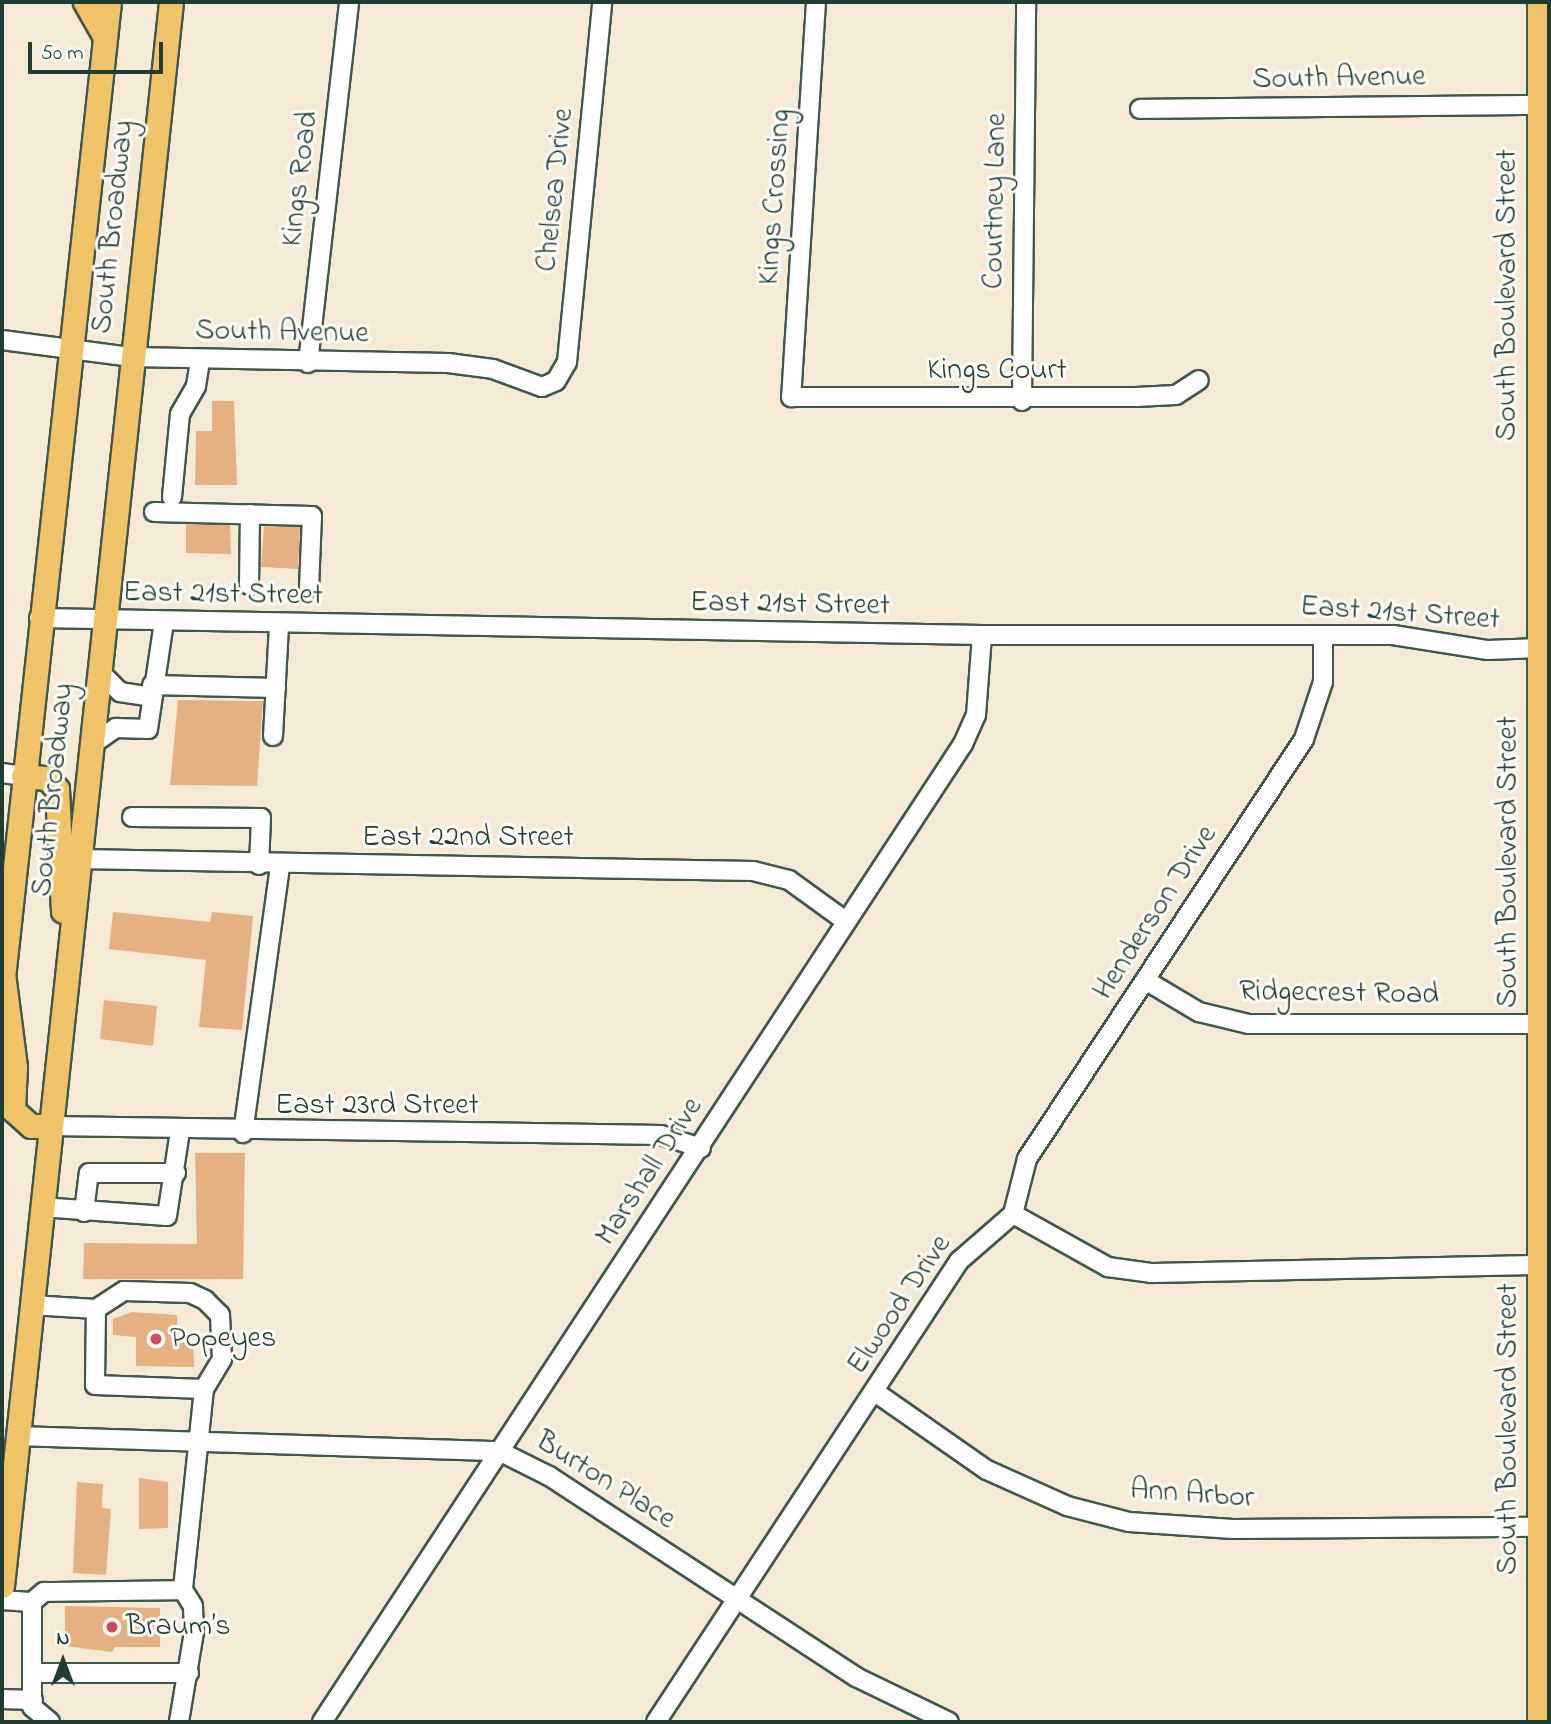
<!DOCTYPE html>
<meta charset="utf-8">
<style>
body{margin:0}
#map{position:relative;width:1551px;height:1724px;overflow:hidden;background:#f5ead6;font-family:"Indie Flower",sans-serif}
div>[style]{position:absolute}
.building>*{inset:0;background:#e5b183}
.roads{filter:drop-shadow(2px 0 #3f574c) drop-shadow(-2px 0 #3f574c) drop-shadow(0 2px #3f574c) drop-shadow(0 -2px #3f574c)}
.minor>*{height:18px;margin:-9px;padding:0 9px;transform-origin:9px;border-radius:9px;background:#fff}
.major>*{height:23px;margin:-11.5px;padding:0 11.5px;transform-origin:11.5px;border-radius:11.5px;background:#f1c369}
.dots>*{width:19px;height:19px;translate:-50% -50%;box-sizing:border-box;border:4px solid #fdfcf7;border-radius:50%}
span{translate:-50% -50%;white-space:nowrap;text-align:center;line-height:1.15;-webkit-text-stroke:6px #fdfcf7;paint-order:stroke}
.street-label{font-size:30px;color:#1f3d34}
.poi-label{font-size:30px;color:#1f3d34}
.left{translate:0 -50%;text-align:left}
.frame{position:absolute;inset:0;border:4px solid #1f3d34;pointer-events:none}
.north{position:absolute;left:28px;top:1626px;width:70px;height:70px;-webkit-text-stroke:5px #fdfcf7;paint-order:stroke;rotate:0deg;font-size:19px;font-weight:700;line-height:28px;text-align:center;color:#1f3d34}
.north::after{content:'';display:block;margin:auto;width:24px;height:32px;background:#1f3d34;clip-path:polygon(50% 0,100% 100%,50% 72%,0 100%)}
.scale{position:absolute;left:28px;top:42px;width:135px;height:32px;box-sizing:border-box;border:4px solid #1f3d34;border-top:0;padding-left:9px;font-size:21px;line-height:24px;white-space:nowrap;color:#1f3d34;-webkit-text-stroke:5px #fdfcf7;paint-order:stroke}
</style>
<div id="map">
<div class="building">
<i style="clip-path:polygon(212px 401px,234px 401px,237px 485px,195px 485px,196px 431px,212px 431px)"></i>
<i style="clip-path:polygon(186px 524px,230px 525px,231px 554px,186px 553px)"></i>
<i style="clip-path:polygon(264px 526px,300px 527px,298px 569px,261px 567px)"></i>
<i style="clip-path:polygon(178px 700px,263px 701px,257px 786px,170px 785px)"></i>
<i style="clip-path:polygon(113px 912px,210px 922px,212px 912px,253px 916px,242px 1030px,199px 1027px,206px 960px,109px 949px)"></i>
<i style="clip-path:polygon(104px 1000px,157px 1006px,153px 1046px,100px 1039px)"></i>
<i style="clip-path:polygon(195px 1153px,245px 1153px,243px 1279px,83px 1279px,84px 1243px,197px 1244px)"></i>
<i style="clip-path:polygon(132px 1312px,177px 1315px,177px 1341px,193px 1341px,194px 1367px,136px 1366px,136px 1337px,113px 1335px,113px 1319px)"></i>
<i style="clip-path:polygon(139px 1478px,168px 1482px,168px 1528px,139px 1529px)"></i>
<i style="clip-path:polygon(77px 1482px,103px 1484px,102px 1508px,111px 1509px,106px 1575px,73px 1573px)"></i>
<i style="clip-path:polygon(65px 1606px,160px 1608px,160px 1647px,115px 1647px,112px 1652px,65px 1646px)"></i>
</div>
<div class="roads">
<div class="minor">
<i style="left:816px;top:2px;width:396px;rotate:93.6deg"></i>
<i style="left:791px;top:397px;width:345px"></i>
<i style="left:1136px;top:397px;width:40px;rotate:-2.9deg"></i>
<i style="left:1176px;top:395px;width:27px;rotate:-33deg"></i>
<i style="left:1140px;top:109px;width:399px;rotate:-0.6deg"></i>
<i style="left:2px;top:340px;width:131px;rotate:7.5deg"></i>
<i style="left:132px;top:357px;width:316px;rotate:1.1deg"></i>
<i style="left:448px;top:363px;width:45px;rotate:7.6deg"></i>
<i style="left:493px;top:369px;width:52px;rotate:20.2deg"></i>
<i style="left:542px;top:387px;width:15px;rotate:-23deg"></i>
<i style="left:556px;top:381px;width:22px;rotate:-60deg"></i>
<i style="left:567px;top:362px;width:362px;rotate:-84.4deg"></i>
<i style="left:308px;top:363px;width:363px;rotate:-83.5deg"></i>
<i style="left:1022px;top:401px;width:399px;rotate:-89.4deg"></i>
<i style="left:172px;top:497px;width:83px;rotate:-84.5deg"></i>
<i style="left:180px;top:414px;width:32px;rotate:-60deg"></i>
<i style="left:196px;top:386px;width:26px;rotate:-81deg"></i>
<i style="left:154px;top:512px;width:158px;rotate:1.5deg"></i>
<i style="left:312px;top:516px;width:72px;rotate:92.4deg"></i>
<i style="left:249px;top:585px;width:71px;rotate:-89.2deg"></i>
<i style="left:39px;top:618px;width:943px;rotate:1.03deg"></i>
<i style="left:982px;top:635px;width:411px"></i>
<i style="left:1393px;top:635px;width:96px;rotate:9deg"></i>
<i style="left:1488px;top:650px;width:52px;rotate:-2.2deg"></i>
<i style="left:99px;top:671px;width:30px;rotate:45deg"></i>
<i style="left:120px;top:692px;width:30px;rotate:9deg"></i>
<i style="left:152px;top:685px;width:124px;rotate:1.4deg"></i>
<i style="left:273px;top:736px;width:112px;rotate:-86.9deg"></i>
<i style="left:90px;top:746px;width:32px;rotate:-35deg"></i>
<i style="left:116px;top:728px;width:32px;rotate:2deg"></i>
<i style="left:148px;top:729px;width:108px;rotate:-81.5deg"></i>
<i style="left:2px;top:773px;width:21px;rotate:8deg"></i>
<i style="left:132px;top:817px;width:129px;rotate:0.4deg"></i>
<i style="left:261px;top:818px;width:47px;rotate:92.4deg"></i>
<i style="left:79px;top:859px;width:674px;rotate:1.02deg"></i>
<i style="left:753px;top:871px;width:37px;rotate:14deg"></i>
<i style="left:789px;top:880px;width:68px;rotate:36deg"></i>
<i style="left:1145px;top:980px;width:63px;rotate:30.7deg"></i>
<i style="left:1199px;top:1012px;width:51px;rotate:13.5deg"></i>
<i style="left:1249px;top:1024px;width:292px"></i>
<i style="left:50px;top:1126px;width:611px;rotate:0.84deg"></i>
<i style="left:661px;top:1135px;width:42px;rotate:18deg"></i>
<i style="left:243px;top:1133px;width:271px;rotate:-82.1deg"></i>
<i style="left:41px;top:1207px;width:126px;rotate:4.1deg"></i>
<i style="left:167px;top:1216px;width:86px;rotate:-81.3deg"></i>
<i style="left:84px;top:1212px;width:39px;rotate:-83deg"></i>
<i style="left:89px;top:1173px;width:87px"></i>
<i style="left:1013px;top:1214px;width:109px;rotate:29.2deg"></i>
<i style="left:1108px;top:1267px;width:43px;rotate:7.9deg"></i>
<i style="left:1151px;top:1273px;width:398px;rotate:-1.2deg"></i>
<i style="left:31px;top:1305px;width:65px;rotate:3.5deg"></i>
<i style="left:96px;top:1309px;width:76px;rotate:90.8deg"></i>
<i style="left:95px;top:1385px;width:109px;rotate:2.1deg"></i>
<i style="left:204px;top:1389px;width:202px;rotate:96deg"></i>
<i style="left:183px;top:1590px;width:19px;rotate:58deg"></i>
<i style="left:193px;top:1606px;width:26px;rotate:88deg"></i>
<i style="left:194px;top:1632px;width:91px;rotate:99.5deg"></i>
<i style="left:96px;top:1309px;width:33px;rotate:-33deg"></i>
<i style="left:124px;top:1291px;width:66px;rotate:1.7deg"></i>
<i style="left:190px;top:1293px;width:17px;rotate:25deg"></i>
<i style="left:205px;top:1300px;width:21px;rotate:45deg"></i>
<i style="left:220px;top:1315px;width:44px;rotate:87.4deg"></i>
<i style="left:222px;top:1359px;width:35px;rotate:121deg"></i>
<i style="left:875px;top:1392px;width:136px;rotate:34.9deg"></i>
<i style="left:987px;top:1470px;width:88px;rotate:24.2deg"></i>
<i style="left:1067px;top:1506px;width:64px;rotate:14.5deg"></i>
<i style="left:1129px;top:1522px;width:104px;rotate:3.9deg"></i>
<i style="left:1233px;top:1529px;width:307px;rotate:-0.4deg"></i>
<i style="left:17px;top:1436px;width:482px;rotate:1.8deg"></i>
<i style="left:499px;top:1451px;width:56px;rotate:26.6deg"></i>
<i style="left:549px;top:1476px;width:367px;rotate:33.2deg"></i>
<i style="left:856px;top:1677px;width:103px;rotate:25.8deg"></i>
<i style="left:2px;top:1600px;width:30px;rotate:4deg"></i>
<i style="left:33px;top:1673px;width:156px"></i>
<i style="left:2px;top:1699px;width:31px;rotate:2deg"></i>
<i style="left:50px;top:1722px;width:23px;rotate:-140deg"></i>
<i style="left:32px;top:1707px;width:105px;rotate:-90deg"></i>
<i style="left:32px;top:1602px;width:16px;rotate:-40deg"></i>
<i style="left:44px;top:1592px;width:139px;rotate:-0.8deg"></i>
<i style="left:322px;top:1722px;width:1169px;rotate:-56.76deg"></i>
<i style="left:963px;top:744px;width:32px;rotate:-66deg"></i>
<i style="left:976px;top:715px;width:80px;rotate:-85.7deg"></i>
<i style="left:656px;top:1722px;width:552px;rotate:-56.68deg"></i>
<i style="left:959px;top:1261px;width:72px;rotate:-41deg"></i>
<i style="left:1013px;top:1214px;width:57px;rotate:-75.7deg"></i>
<i style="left:1027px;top:1159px;width:503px;rotate:-56.59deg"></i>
<i style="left:1304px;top:739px;width:60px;rotate:-71.6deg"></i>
<i style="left:1323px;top:682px;width:47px;rotate:-90deg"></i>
</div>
<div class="major">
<i style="left:85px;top:2px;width:40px;rotate:60.3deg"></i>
<i style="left:1539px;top:2px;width:1720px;rotate:90deg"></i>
<i style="left:23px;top:776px;width:24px;rotate:5deg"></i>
<i style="left:47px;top:778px;width:15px;rotate:48deg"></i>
<i style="left:57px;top:789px;width:122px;rotate:87.2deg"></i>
<i style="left:3px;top:973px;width:95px;rotate:82.7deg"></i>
<i style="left:15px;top:1067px;width:43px;rotate:92.7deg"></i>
<i style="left:13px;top:1110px;width:24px;rotate:42deg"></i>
<i style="left:31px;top:1126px;width:19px"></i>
<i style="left:2px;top:987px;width:991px;rotate:-83.8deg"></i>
<i style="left:2px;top:1586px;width:1593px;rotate:-83.91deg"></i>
</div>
</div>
<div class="dots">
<i style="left:156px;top:1339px;background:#d1495b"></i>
<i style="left:112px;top:1627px;background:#d1495b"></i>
</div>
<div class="street-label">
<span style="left:1339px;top:79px;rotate:-1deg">South Avenue</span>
<span style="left:301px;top:179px;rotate:-83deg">Kings Road</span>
<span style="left:556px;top:190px;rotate:-84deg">Chelsea Drive</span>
<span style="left:776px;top:197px;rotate:-86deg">Kings Crossing</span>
<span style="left:996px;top:201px;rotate:-89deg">Courtney Lane</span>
<span style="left:114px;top:227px;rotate:-84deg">South Broadway</span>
<span style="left:1508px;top:295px;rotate:-90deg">South Boulevard Street</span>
<span style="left:282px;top:333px;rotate:1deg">South Avenue</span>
<span style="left:997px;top:371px">Kings Court</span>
<span style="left:223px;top:595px;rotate:1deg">East 21st Street</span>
<span style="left:790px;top:605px;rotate:1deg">East 21st Street</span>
<span style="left:1400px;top:614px;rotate:4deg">East 21st Street</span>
<span style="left:54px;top:790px;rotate:-84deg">South Broadway</span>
<span style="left:468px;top:838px">East 22nd Street</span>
<span style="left:1509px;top:862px;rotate:-90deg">South Boulevard Street</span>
<span style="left:1156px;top:913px;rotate:-57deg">Henderson Drive</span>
<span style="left:1339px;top:994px;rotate:1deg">Ridgecrest Road</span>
<span style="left:377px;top:1106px">East 23rd Street</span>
<span style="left:650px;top:1172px;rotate:-57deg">Marshall Drive</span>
<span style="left:900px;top:1305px;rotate:-56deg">Elwood Drive</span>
<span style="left:1509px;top:1429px;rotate:-90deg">South Boulevard Street</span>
<span style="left:605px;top:1481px;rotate:32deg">Burton Place</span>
<span style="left:1192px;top:1495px;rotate:4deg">Ann Arbor</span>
</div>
<div class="poi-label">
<span class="left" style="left:170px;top:1339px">Popeyes</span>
<span class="left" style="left:126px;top:1627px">Braum’s</span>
</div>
<div class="frame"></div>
<div class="north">N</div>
<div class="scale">50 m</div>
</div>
